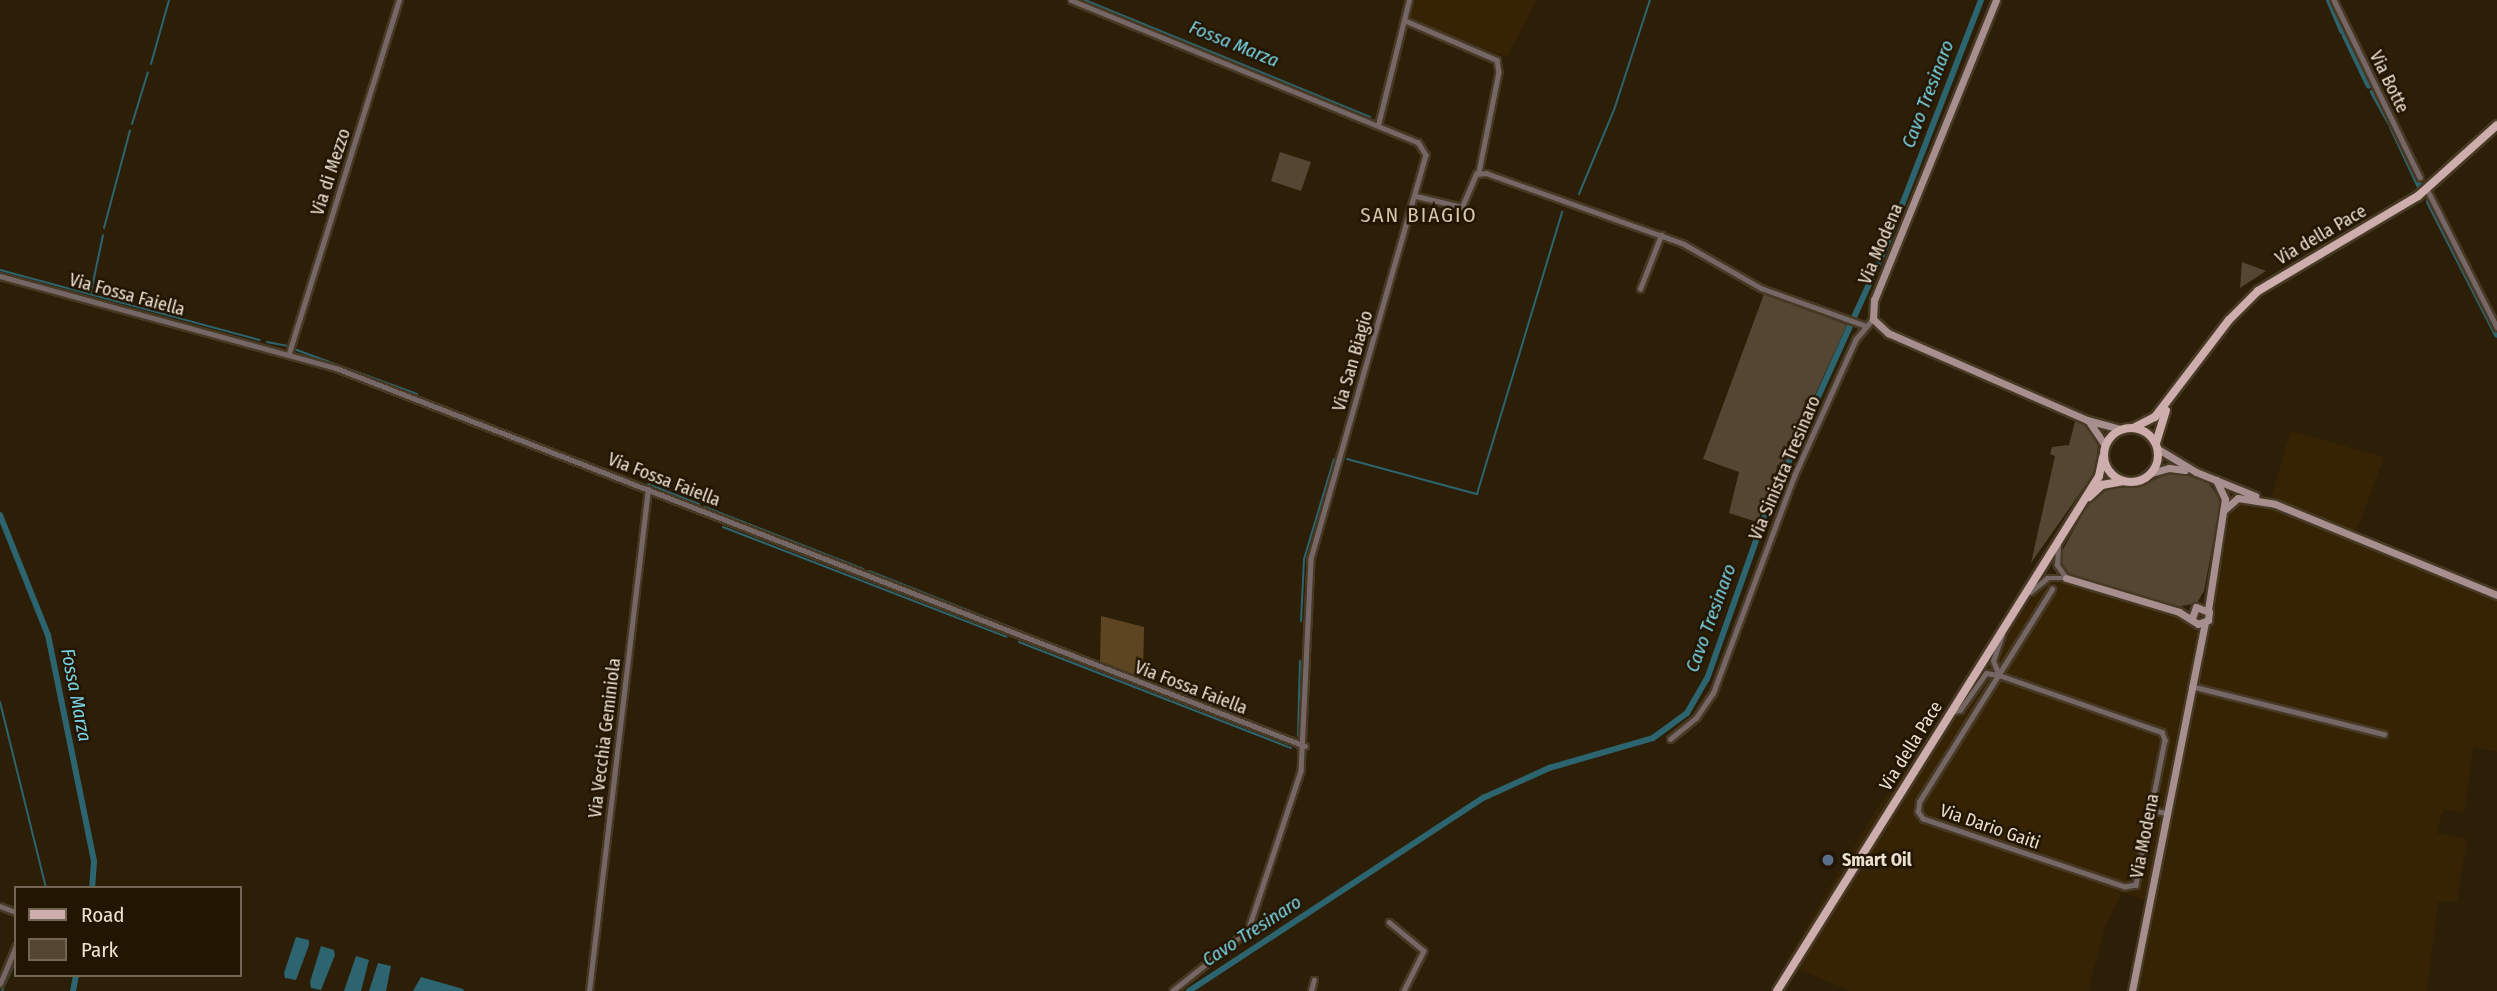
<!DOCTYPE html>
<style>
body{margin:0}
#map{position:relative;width:2497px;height:991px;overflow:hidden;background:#2c1e07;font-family:"Fira Sans Condensed",sans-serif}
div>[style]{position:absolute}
.built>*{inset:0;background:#352304}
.green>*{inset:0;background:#544632}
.forest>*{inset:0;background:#5d4521}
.water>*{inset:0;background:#2c656f}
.stream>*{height:2px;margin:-1px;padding:0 1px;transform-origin:1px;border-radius:1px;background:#2c656f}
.canal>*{height:6px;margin:-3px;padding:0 3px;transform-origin:3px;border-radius:3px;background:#2c656f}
.roads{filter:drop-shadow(2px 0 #473924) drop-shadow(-2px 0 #473924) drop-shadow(0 2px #473924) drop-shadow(0 -2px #473924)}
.street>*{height:4.5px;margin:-2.25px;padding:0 2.25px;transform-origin:2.25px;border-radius:2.25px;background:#766767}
.secondary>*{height:7px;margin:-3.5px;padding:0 3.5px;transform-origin:3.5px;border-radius:3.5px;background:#a78f8f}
.primary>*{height:8px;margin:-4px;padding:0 4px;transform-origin:4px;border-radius:4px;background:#cdaead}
.primary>.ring{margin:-4px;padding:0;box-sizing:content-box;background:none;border:8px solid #cdaead;border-radius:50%}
.dots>*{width:19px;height:19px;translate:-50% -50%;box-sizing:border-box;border:4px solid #221501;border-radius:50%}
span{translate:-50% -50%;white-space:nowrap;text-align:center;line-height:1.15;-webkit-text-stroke:5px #221501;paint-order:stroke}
.street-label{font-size:18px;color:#eae1d3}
.poi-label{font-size:18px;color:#eae1d3;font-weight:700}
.left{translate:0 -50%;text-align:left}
.water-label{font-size:19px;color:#79d4e7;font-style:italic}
.quarter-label{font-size:21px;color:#d8c5aa;letter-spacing:2px}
.legend{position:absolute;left:14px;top:886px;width:228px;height:91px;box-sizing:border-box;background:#221501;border:2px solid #726755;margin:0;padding:9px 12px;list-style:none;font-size:21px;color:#eae1d3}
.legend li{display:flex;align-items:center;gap:14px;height:35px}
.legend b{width:35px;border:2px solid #726755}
</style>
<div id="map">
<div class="built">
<i style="clip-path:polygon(1412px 0,1537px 0,1507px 57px,1417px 23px,1409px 15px)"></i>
<i style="clip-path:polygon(2291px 431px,2384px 457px,2356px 533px,2497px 591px,2497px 752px,2474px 747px,2464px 812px,2444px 810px,2436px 833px,2467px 839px,2457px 901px,2438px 902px,2427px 991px,2132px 991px,2148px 901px,2122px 892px,2105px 927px,2088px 991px,1850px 991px,1785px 963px,1876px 810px,2042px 586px,2052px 580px,2067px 582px,2213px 625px,2212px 604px,2232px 507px,2243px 502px,2267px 510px)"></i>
</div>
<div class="green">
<i style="clip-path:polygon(1280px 152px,1311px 162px,1301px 191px,1271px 181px)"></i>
<i style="clip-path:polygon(2242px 262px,2266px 271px,2240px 288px)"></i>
<i style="clip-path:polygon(1764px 294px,1847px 325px,1757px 522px,1729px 513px,1739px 472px,1703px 459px)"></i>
<i style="clip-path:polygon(2076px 418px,2098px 437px,2097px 469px,2031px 563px,2055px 456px,2050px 454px,2052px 447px,2069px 445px)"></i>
<i style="clip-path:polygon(2174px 471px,2208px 482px,2221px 501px,2204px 591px,2197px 603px,2173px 608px,2062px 571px,2060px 555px,2090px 500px,2107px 488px,2136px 488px)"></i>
</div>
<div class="forest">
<i style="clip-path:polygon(1101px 616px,1144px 627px,1143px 678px,1100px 661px)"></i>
</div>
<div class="water">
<i style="clip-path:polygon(296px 937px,309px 940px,309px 945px,296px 980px,285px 978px,284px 973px)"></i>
<i style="clip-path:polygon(321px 946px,334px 950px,335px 955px,321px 990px,311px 988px,310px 982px)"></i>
<i style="clip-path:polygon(356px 956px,369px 960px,361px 991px,344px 991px)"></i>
<i style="clip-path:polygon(378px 963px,391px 966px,386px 991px,369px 991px)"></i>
<i style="clip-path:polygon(421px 977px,463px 989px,464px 991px,413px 991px)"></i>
</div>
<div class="stream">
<i style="left:1085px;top:0;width:308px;rotate:22.3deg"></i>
<i style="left:151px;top:64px;width:66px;rotate:-74.3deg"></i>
<i style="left:132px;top:124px;width:54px;rotate:-72.9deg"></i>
<i style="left:1579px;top:194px;width:91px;rotate:-67.4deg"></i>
<i style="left:1614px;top:110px;width:116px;rotate:-71.9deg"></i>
<i style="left:104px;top:228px;width:101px;rotate:-75.1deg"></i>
<i style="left:0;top:270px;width:269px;rotate:15.1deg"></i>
<i style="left:91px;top:292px;width:58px;rotate:-78.1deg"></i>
<i style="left:267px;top:342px;width:20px;rotate:11deg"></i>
<i style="left:294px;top:349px;width:131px;rotate:20.1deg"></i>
<i style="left:1347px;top:459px;width:135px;rotate:15.1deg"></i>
<i style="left:1477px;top:494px;width:295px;rotate:-73.2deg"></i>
<i style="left:648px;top:484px;width:55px;rotate:21.4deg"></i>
<i style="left:705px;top:507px;width:170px;rotate:21.4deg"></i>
<i style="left:723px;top:527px;width:304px;rotate:21.2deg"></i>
<i style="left:869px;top:571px;width:457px;rotate:21.6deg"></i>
<i style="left:1301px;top:621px;width:62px;rotate:-87.2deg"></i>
<i style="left:1304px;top:559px;width:104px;rotate:-73.3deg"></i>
<i style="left:1019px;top:642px;width:292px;rotate:21.3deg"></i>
<i style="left:0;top:702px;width:192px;rotate:76.1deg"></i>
<i style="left:1298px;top:736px;width:75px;rotate:-88.5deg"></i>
<i style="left:2px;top:991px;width:35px;rotate:-66deg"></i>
</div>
<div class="canal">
<i style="left:2329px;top:0;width:34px;rotate:67deg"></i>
<i style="left:2345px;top:36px;width:55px;rotate:64.4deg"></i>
<i style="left:2373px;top:92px;width:35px;rotate:61deg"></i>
<i style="left:2392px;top:127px;width:66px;rotate:65deg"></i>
<i style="left:2429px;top:202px;width:149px;rotate:62.9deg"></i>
<i style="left:0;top:515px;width:129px;rotate:68.2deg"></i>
<i style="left:48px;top:635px;width:231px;rotate:78.5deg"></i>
<i style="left:94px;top:861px;width:27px;rotate:94deg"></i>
<i style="left:73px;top:991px;width:16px;rotate:-79deg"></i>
<i style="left:1189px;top:991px;width:352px;rotate:-33.3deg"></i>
<i style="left:1483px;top:798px;width:72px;rotate:-24.4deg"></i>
<i style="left:1549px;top:768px;width:108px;rotate:-16.1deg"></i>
<i style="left:1653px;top:738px;width:42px;rotate:-36.3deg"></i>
<i style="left:1687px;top:713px;width:39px;rotate:-60deg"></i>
<i style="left:1707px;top:679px;width:179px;rotate:-70.5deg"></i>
<i style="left:1767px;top:510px;width:286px;rotate:-65.7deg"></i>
<i style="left:1885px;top:249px;width:267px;rotate:-68.9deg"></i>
</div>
<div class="roads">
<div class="street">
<i style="left:1071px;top:0;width:375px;rotate:22.3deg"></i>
<i style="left:1418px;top:142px;width:15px;rotate:58deg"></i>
<i style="left:1426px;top:155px;width:421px;rotate:105.9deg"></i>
<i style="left:1311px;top:560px;width:211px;rotate:92.7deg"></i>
<i style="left:1301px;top:771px;width:169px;rotate:108.3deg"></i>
<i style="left:1248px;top:931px;width:96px;rotate:141.3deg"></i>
<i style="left:2334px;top:0;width:197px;rotate:64.1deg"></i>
<i style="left:1404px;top:20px;width:101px;rotate:23.3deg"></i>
<i style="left:1497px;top:60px;width:12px;rotate:81deg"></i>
<i style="left:1499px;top:72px;width:102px;rotate:101.3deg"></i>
<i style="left:1378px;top:125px;width:129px;rotate:-76.1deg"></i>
<i style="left:2427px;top:189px;width:155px;rotate:63.1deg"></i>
<i style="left:1416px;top:196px;width:47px;rotate:13.4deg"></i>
<i style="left:1462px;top:207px;width:36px;rotate:-67deg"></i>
<i style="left:1476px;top:174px;width:10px;rotate:-6deg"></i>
<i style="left:1486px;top:173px;width:210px;rotate:19.7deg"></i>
<i style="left:1684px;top:244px;width:89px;rotate:29.7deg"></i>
<i style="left:1761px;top:288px;width:109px;rotate:19.8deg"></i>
<i style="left:0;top:276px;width:348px;rotate:15.3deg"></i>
<i style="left:336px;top:368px;width:1040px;rotate:21.31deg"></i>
<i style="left:1640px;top:289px;width:58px;rotate:-68.7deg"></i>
<i style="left:289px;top:353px;width:370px;rotate:-72.7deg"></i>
<i style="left:2030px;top:592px;width:22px;rotate:-39deg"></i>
<i style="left:2047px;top:578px;width:19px"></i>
<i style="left:2066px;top:578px;width:16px;rotate:-125deg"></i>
<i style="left:2057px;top:565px;width:19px;rotate:-87deg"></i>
<i style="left:1999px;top:675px;width:173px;rotate:19.3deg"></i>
<i style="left:2162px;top:732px;width:9px;rotate:69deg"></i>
<i style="left:2165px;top:740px;width:148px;rotate:101.3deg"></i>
<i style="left:2136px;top:885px;width:11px;rotate:170deg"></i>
<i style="left:2125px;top:887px;width:213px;rotate:-161.4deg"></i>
<i style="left:1923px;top:819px;width:9px;rotate:-126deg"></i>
<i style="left:1918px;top:812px;width:10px;rotate:-84deg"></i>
<i style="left:1919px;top:802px;width:251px;rotate:-58deg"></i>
<i style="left:2191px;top:686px;width:199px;rotate:14deg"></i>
<i style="left:1951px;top:712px;width:9px;rotate:-13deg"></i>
<i style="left:1960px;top:710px;width:45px;rotate:-54.9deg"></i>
<i style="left:1986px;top:673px;width:13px;rotate:9deg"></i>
<i style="left:1999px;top:675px;width:15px;rotate:-113deg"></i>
<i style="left:1993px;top:661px;width:28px;rotate:-71deg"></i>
<i style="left:1670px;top:739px;width:33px;rotate:-39deg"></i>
<i style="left:1696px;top:718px;width:30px;rotate:-56deg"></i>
<i style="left:1713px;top:693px;width:232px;rotate:-69.5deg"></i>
<i style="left:1794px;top:476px;width:150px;rotate:-65.7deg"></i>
<i style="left:1856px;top:339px;width:26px;rotate:-50deg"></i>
<i style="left:2152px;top:810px;width:14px;rotate:12deg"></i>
<i style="left:0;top:906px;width:17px;rotate:21deg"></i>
<i style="left:1389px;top:922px;width:45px;rotate:39.6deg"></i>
<i style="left:1424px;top:951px;width:45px;rotate:116.6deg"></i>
<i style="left:0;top:984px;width:41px;rotate:-67.2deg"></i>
<i style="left:589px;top:991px;width:505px;rotate:-83.3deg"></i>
<i style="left:1311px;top:991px;width:11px;rotate:-75deg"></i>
</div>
<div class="secondary">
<i style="left:1996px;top:0;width:324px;rotate:112.1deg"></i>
<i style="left:1874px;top:300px;width:19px;rotate:93deg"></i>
<i style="left:1873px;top:319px;width:21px;rotate:43deg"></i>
<i style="left:1888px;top:333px;width:217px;rotate:23.6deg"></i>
<i style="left:2087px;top:420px;width:35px;rotate:15deg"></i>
<i style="left:2090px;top:423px;width:27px;rotate:56deg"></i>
<i style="left:2158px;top:449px;width:44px;rotate:31.2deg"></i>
<i style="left:2196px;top:472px;width:64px;rotate:22.1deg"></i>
<i style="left:2151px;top:473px;width:19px;rotate:-16deg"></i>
<i style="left:2169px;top:468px;width:16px;rotate:7deg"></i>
<i style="left:2224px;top:510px;width:18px;rotate:-41deg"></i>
<i style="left:2238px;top:498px;width:37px;rotate:9deg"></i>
<i style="left:2275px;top:504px;width:240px;rotate:22.3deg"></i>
<i style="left:2066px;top:578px;width:118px;rotate:16.7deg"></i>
<i style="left:2179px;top:612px;width:22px;rotate:32deg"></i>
<i style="left:2198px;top:624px;width:11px;rotate:-22deg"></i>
<i style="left:2208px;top:620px;width:8px;rotate:-83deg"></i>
<i style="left:2209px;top:612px;width:14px;rotate:-159deg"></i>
<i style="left:2196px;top:607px;width:12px;rotate:110deg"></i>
<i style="left:2208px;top:610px;width:112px;rotate:-81.3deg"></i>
<i style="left:2225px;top:499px;width:21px;rotate:-115deg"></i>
<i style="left:2132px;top:991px;width:376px;rotate:-78.8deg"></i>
</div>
<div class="primary">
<i style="left:2135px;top:427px;width:22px;rotate:-27deg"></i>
<i style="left:2155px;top:417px;width:122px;rotate:-52.7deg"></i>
<i style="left:2229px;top:320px;width:41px;rotate:-45deg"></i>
<i style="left:2258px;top:291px;width:186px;rotate:-30.7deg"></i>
<i style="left:2418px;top:196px;width:106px;rotate:-41.9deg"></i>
<i class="ring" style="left:2104px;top:428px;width:46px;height:46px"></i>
<i style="left:2156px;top:443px;width:34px;rotate:-73deg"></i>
<i style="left:2089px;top:497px;width:18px;rotate:-43deg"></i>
<i style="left:2102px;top:485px;width:22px;rotate:-10deg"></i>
<i style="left:1777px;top:991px;width:607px;rotate:-57.98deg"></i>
<i style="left:2099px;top:476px;width:19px;rotate:-78deg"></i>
</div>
</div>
<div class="dots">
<i style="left:1828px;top:860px;background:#5c6f8a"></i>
</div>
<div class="street-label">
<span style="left:2389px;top:82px;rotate:64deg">Via Botte</span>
<span style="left:331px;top:172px;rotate:-72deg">Via di Mezzo</span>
<span style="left:2321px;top:235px;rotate:-30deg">Via della Pace</span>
<span style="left:1881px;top:244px;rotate:-67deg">Via Modena</span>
<span style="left:127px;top:295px;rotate:15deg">Via Fossa Faiella</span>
<span style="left:1353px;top:361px;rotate:-74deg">Via San Biagio</span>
<span style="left:1785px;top:468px;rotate:-67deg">Via Sinistra Tresinaro</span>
<span style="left:664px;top:480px;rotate:21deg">Via Fossa Faiella</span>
<span style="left:1191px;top:688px;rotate:21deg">Via Fossa Faiella</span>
<span style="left:605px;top:738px;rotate:-83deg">Via Vecchia Geminiola</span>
<span style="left:1911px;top:746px;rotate:-58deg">Via della Pace</span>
<span style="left:1990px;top:827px;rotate:19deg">Via Dario Gaiti</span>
<span style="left:2145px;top:836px;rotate:-79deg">Via Modena</span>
</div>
<div class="poi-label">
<span class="left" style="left:1842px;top:860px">Smart Oil</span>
</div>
<div class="water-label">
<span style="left:1234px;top:44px;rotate:22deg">Fossa Marza</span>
<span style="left:1928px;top:94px;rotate:-69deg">Cavo Tresinaro</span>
<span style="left:1711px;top:618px;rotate:-70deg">Cavo Tresinaro</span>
<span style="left:76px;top:695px;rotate:79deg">Fossa Marza</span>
<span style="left:1252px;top:931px;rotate:-33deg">Cavo Tresinaro</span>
</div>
<div class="quarter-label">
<span style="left:1419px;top:215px">SAN BIAGIO</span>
</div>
<ul class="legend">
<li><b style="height:9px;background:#cdaead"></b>Road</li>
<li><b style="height:19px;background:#544632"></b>Park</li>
</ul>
</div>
